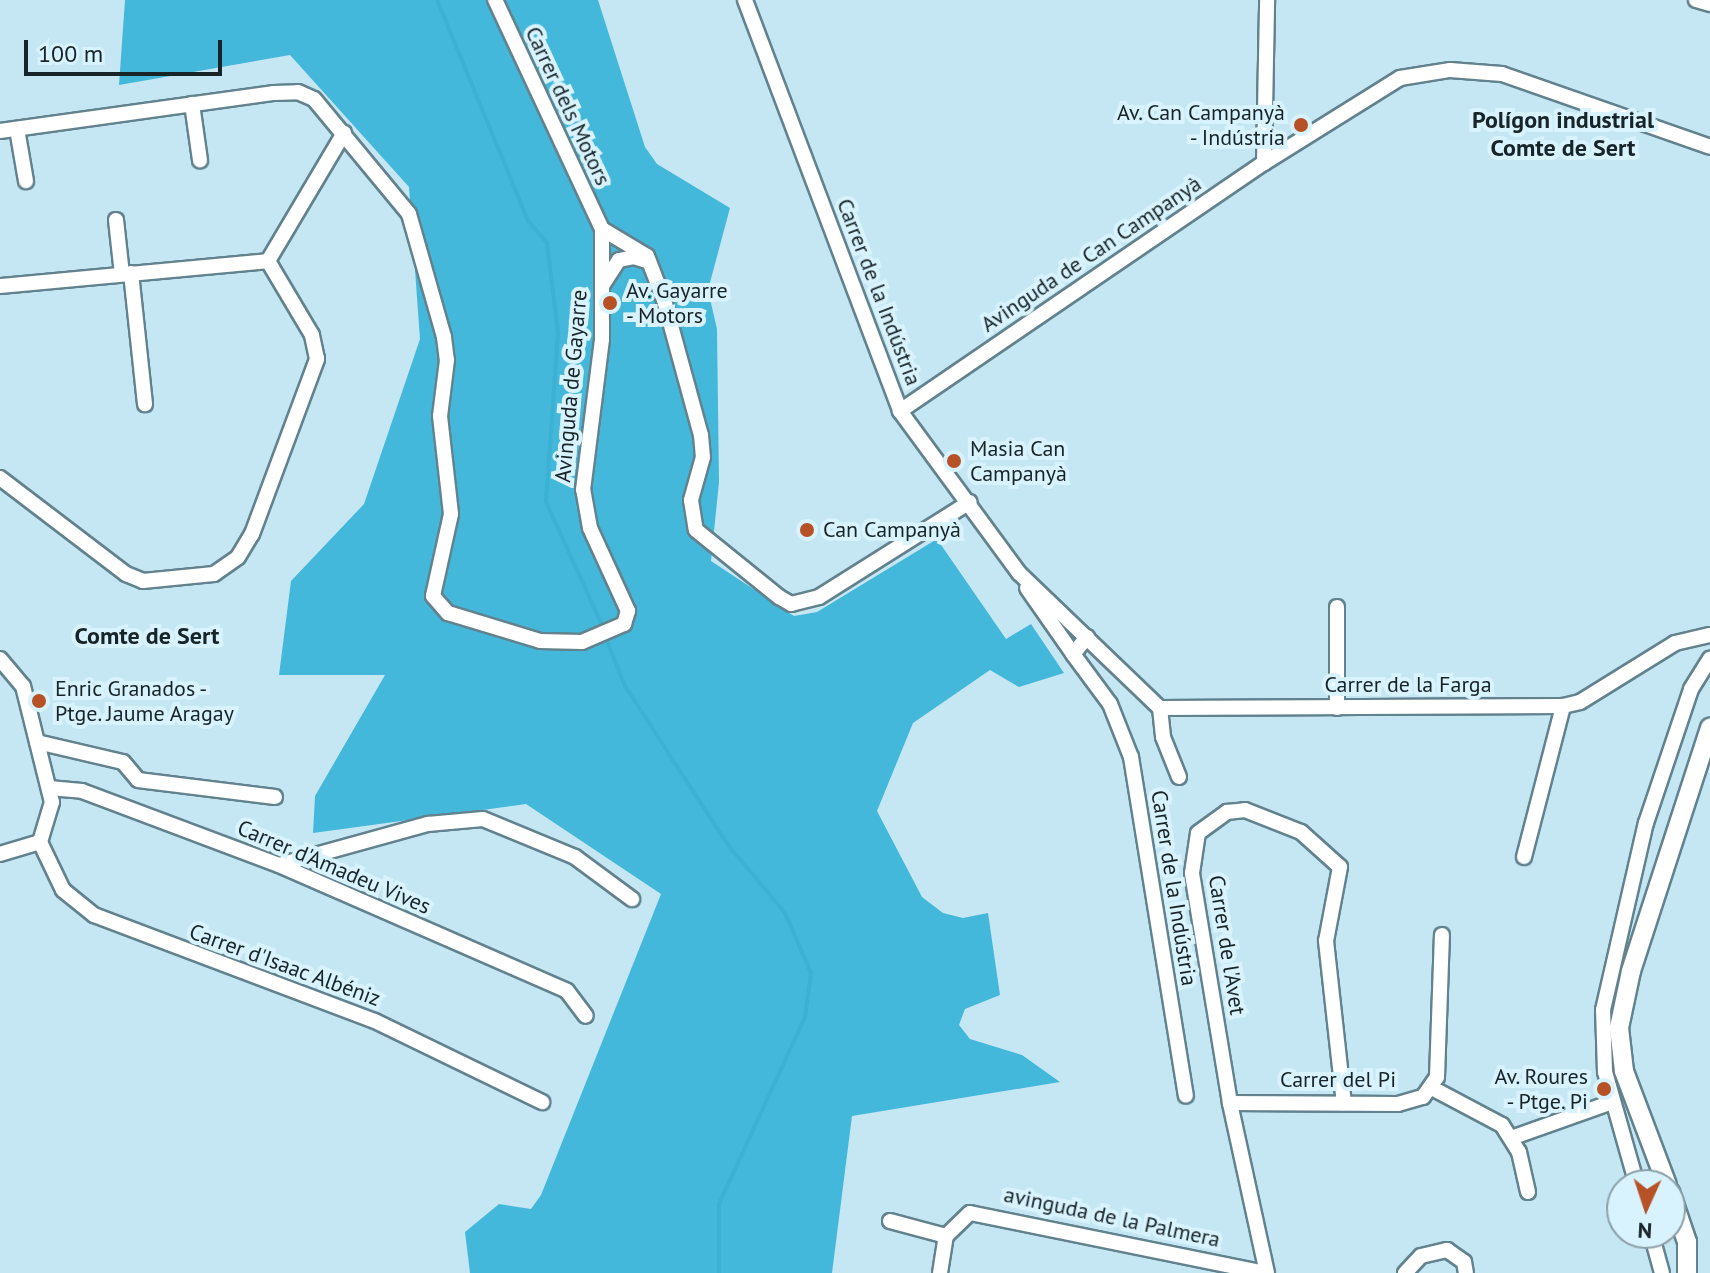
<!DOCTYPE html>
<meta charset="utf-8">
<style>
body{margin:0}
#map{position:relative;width:1710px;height:1273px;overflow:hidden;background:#c5e7f4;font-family:"PT Sans",sans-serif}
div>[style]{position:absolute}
.forest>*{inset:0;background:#44b8da}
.stream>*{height:4px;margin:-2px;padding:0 2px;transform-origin:2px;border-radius:2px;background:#3bb1d3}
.roads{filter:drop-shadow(2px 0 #62828e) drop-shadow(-2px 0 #62828e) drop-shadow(0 2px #62828e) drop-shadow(0 -2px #62828e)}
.minor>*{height:14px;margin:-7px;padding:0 7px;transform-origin:7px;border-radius:7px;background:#fff}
.tertiary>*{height:18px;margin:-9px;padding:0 9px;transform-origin:9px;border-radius:9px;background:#fff}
.dots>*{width:22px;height:22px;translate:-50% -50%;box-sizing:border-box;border:4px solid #d8f3fd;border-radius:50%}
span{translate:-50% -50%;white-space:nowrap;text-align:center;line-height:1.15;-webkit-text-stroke:8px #d8f3fd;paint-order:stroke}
.street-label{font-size:22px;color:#172428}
.poi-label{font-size:22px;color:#172428}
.right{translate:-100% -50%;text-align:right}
.left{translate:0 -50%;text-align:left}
.neighbourhood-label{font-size:24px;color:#172428;font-weight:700}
.north{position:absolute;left:1606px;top:1169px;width:80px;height:80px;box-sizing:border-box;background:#d8f3fd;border:2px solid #8ba0a8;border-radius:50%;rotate:183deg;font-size:22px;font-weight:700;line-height:32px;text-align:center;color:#172428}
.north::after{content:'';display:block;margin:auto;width:28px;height:36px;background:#b75126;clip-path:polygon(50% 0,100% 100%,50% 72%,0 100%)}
.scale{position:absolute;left:24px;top:40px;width:198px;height:36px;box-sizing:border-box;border:4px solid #172428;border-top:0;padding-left:10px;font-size:24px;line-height:28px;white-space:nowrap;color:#172428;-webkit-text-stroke:6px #d8f3fd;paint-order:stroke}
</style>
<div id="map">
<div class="forest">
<i style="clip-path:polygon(125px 0,598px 0,645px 147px,657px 164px,730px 208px,708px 290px,717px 329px,719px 482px,711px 561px,794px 616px,817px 612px,937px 539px,1006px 639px,1031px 624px,1064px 673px,1019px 687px,990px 670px,913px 723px,877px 811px,922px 897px,943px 913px,963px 918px,988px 913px,1000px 995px,965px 1009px,959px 1025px,970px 1039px,1022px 1055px,1060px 1082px,852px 1116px,832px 1273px,470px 1273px,465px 1232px,499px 1204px,531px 1209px,541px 1195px,661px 894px,526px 804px,313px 833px,315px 796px,385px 675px,279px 675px,291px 581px,364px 504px,420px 339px,409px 187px,290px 55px,119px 85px)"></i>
</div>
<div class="stream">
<i style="left:437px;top:0;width:239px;rotate:67.6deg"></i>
<i style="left:528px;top:221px;width:29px;rotate:49deg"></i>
<i style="left:547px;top:243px;width:91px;rotate:83deg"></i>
<i style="left:558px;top:333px;width:169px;rotate:94.1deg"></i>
<i style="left:546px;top:502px;width:137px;rotate:65.5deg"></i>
<i style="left:605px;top:636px;width:54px;rotate:68.2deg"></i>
<i style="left:625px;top:686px;width:189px;rotate:57.1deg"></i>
<i style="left:728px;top:845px;width:89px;rotate:50deg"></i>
<i style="left:785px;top:913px;width:65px;rotate:66.6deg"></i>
<i style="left:811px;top:973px;width:44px;rotate:97.8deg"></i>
<i style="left:805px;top:1017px;width:206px;rotate:114.7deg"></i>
<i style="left:719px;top:1204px;width:69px;rotate:90deg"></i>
</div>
<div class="roads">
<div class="minor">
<i style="left:745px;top:0;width:439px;rotate:69.3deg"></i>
<i style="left:900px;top:411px;width:201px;rotate:53.7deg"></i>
<i style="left:1019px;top:573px;width:195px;rotate:43.8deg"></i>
<i style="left:1696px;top:0;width:15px;rotate:16deg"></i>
<i style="left:192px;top:104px;width:57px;rotate:81.9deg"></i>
<i style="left:17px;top:129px;width:53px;rotate:80.2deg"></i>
<i style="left:0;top:131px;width:277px;rotate:-7.9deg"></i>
<i style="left:274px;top:93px;width:24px;rotate:-2deg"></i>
<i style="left:298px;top:92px;width:17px;rotate:24deg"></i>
<i style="left:314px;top:99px;width:149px;rotate:50.4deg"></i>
<i style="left:409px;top:214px;width:128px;rotate:74.1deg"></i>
<i style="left:444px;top:337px;width:23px;rotate:83deg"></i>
<i style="left:447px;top:360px;width:56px;rotate:97.1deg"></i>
<i style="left:440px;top:416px;width:99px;rotate:83.6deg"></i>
<i style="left:451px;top:514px;width:84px;rotate:102.4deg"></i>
<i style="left:433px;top:596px;width:23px;rotate:49deg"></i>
<i style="left:448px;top:613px;width:96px;rotate:16.9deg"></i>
<i style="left:540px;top:641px;width:42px;rotate:1.4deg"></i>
<i style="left:582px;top:642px;width:46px;rotate:-23.2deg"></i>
<i style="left:624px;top:624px;width:14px;rotate:-73deg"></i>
<i style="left:628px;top:611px;width:91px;rotate:-114.6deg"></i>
<i style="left:590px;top:528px;width:39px;rotate:-100deg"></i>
<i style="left:583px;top:490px;width:152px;rotate:-82.8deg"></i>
<i style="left:602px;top:339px;width:110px;rotate:-90deg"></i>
<i style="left:602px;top:229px;width:253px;rotate:-115deg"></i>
<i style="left:1264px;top:163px;width:163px;rotate:-88.9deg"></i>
<i style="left:116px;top:220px;width:54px;rotate:83.7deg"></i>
<i style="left:602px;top:229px;width:52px;rotate:31deg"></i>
<i style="left:647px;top:256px;width:47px;rotate:68.9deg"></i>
<i style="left:664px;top:300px;width:140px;rotate:74.7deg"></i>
<i style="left:701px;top:435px;width:22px;rotate:85deg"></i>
<i style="left:703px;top:457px;width:45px;rotate:105.6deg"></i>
<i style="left:691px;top:500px;width:30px;rotate:81deg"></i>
<i style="left:696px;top:530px;width:107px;rotate:38.9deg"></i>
<i style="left:779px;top:597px;width:14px;rotate:30deg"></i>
<i style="left:791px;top:604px;width:29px;rotate:-14deg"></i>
<i style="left:819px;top:597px;width:178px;rotate:-32.2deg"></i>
<i style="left:268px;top:261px;width:149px;rotate:-59.3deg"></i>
<i style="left:131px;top:273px;width:132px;rotate:83.9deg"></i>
<i style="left:0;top:286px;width:269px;rotate:-5.3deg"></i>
<i style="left:602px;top:286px;width:31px;rotate:-57deg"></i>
<i style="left:619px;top:260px;width:15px;rotate:-11deg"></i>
<i style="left:634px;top:257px;width:16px;rotate:18deg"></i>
<i style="left:900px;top:411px;width:440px;rotate:-34.3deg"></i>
<i style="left:1264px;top:163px;width:160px;rotate:-32deg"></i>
<i style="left:1400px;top:78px;width:51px;rotate:-9.1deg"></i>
<i style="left:1450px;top:70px;width:52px;rotate:4.4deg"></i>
<i style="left:1502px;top:74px;width:220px;rotate:19.3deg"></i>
<i style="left:0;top:478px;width:158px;rotate:37.3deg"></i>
<i style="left:126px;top:574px;width:18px;rotate:22deg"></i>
<i style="left:143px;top:581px;width:71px;rotate:-5.6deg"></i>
<i style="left:214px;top:574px;width:29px;rotate:-35deg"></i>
<i style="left:238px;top:557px;width:27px;rotate:-59deg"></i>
<i style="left:252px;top:534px;width:187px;rotate:-69.6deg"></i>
<i style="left:317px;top:359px;width:25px;rotate:-102deg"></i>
<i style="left:312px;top:335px;width:86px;rotate:-120.7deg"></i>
<i style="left:1027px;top:588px;width:80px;rotate:55.1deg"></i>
<i style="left:1087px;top:637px;width:22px;rotate:129deg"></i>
<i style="left:1073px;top:654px;width:62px;rotate:53.5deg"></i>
<i style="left:1110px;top:704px;width:57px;rotate:68.4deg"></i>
<i style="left:1131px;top:757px;width:343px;rotate:80.8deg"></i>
<i style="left:0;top:659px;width:35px;rotate:50deg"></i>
<i style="left:23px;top:686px;width:120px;rotate:76deg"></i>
<i style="left:52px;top:802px;width:42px;rotate:106.7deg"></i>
<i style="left:40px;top:842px;width:42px;rotate:163.3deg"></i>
<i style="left:1160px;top:708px;width:403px;rotate:-0.3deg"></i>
<i style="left:1563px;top:706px;width:17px;rotate:-13deg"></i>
<i style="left:1580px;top:702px;width:112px;rotate:-31.8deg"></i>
<i style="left:1675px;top:643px;width:36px;rotate:-13deg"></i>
<i style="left:1160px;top:708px;width:29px;rotate:84deg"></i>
<i style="left:1163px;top:737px;width:43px;rotate:68.2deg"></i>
<i style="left:1337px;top:708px;width:101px;rotate:-90deg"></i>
<i style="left:37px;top:742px;width:88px;rotate:13.1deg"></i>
<i style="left:123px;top:762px;width:23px;rotate:50deg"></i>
<i style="left:138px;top:780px;width:138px;rotate:7.1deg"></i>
<i style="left:49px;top:788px;width:33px;rotate:5deg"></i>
<i style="left:82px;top:791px;width:210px;rotate:20.6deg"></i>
<i style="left:279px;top:865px;width:314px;rotate:23.6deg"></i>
<i style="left:567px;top:991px;width:31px;rotate:53deg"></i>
<i style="left:40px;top:842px;width:53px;rotate:64.4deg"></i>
<i style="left:63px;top:890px;width:40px;rotate:39deg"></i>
<i style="left:94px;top:915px;width:300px;rotate:20.7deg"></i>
<i style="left:375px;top:1021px;width:186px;rotate:25.9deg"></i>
<i style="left:1524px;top:857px;width:156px;rotate:-75.5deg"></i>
<i style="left:279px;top:865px;width:155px;rotate:-15.4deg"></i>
<i style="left:428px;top:824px;width:55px;rotate:-5.2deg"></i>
<i style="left:483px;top:819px;width:100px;rotate:22.4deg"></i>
<i style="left:575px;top:857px;width:71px;rotate:36.4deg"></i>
<i style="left:1432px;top:1088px;width:79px;rotate:27.9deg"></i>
<i style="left:1502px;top:1125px;width:32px;rotate:58deg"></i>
<i style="left:1519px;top:1152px;width:41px;rotate:77.3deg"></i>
<i style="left:1230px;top:1103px;width:168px;rotate:0.3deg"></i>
<i style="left:1398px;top:1104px;width:26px;rotate:-16deg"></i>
<i style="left:1423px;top:1097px;width:24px;rotate:-55deg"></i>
<i style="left:1437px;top:1077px;width:142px;rotate:-88deg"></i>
<i style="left:1511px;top:1138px;width:107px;rotate:-19.6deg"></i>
<i style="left:1637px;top:1185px;width:117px;rotate:-105.8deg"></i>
<i style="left:1605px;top:1072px;width:62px;rotate:-91.8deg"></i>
<i style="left:1603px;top:1010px;width:192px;rotate:-77.1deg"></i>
<i style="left:1646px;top:823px;width:141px;rotate:-71.4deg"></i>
<i style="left:1691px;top:689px;width:36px;rotate:-58deg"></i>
<i style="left:890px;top:1221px;width:58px;rotate:15deg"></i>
<i style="left:1651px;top:1233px;width:41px;rotate:74.6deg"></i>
<i style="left:940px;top:1273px;width:37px;rotate:-81deg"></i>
<i style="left:946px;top:1236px;width:33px;rotate:-44deg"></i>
<i style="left:970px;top:1213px;width:302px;rotate:11.5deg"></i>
<i style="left:1267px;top:1273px;width:174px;rotate:-102.3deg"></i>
<i style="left:1230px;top:1103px;width:233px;rotate:-99.4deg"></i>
<i style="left:1192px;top:873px;width:40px;rotate:-81.5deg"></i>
<i style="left:1198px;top:833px;width:36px;rotate:-36deg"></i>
<i style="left:1227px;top:812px;width:18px;rotate:-6deg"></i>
<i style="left:1245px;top:810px;width:60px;rotate:21.4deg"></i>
<i style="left:1301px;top:832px;width:52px;rotate:41.9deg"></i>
<i style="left:1340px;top:867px;width:75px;rotate:100.7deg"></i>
<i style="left:1326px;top:941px;width:163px;rotate:83.7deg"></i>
<i style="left:1405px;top:1273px;width:23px;rotate:-47deg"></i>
<i style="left:1421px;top:1256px;width:27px;rotate:-13deg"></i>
<i style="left:1447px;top:1250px;width:21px;rotate:35deg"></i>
<i style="left:1464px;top:1262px;width:11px;rotate:80deg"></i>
</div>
<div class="tertiary">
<i style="left:1667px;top:1185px;width:122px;rotate:-110.7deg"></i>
<i style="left:1624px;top:1071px;width:43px;rotate:-96.6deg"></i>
<i style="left:1619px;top:1028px;width:58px;rotate:-78.1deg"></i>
<i style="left:1631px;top:971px;width:256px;rotate:-72deg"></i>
<i style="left:1670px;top:1192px;width:53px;rotate:71.2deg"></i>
<i style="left:1687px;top:1242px;width:31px;rotate:90deg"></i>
</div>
</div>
<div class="dots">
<i style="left:1301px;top:125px;background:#b75126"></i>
<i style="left:610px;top:303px;background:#b75126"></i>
<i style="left:954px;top:461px;background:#b75126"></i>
<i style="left:807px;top:530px;background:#b75126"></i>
<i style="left:39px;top:701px;background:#b75126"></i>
<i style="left:1604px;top:1089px;background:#b75126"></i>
</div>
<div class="street-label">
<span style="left:568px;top:106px;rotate:65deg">Carrer dels Motors</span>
<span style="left:1091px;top:254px;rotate:-34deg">Avinguda de Can Campanyà</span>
<span style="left:879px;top:292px;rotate:69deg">Carrer de la Indústria</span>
<span style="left:571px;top:386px;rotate:-85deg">Avinguda de Gayarre</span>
<span style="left:1408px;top:685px">Carrer de la Farga</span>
<span style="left:334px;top:867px;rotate:23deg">Carrer d'Amadeu Vives</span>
<span style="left:1174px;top:888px;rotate:81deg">Carrer de la Indústria</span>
<span style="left:1227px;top:945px;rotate:81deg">Carrer de l'Avet</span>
<span style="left:285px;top:965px;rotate:20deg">Carrer d'Isaac Albéniz</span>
<span style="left:1338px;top:1080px">Carrer del Pi</span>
<span style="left:1112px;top:1217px;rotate:12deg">avinguda de la Palmera</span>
</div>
<div class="poi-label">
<span class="right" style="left:1285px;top:125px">Av. Can Campanyà<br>- Indústria</span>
<span class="left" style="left:626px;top:303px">Av. Gayarre<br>- Motors</span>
<span class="left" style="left:970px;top:461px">Masia Can<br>Campanyà</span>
<span class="left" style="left:823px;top:530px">Can Campanyà</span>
<span class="left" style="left:55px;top:701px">Enric Granados -<br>Ptge. Jaume Aragay</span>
<span class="right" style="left:1588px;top:1089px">Av. Roures<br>- Ptge. Pi</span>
</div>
<div class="neighbourhood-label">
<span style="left:1563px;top:134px">Polígon industrial<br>Comte de Sert</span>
<span style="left:147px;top:636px">Comte de Sert</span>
</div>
<div class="north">N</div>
<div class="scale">100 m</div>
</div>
